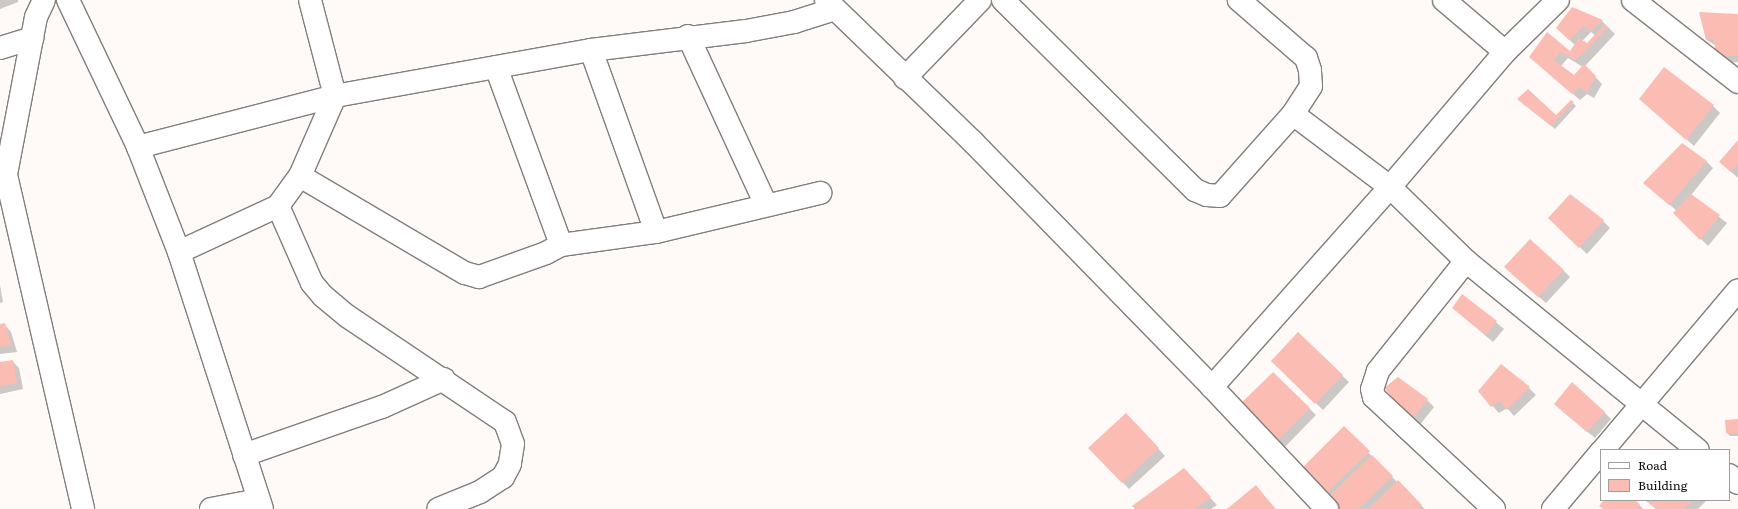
<!DOCTYPE html>
<style>
body{margin:0}
#map{position:relative;width:1738px;height:509px;overflow:hidden;background:#fffaf7;font-family:Literata,serif}
div>[style]{position:absolute}
.shadow>*{inset:0;background:#0003}
.building>*{inset:0;background:#fbbcb4}
.roads{filter:drop-shadow(1px 0 #827e7b) drop-shadow(-1px 0 #827e7b) drop-shadow(0 1px #827e7b) drop-shadow(0 -1px #827e7b)}
.minor>*{height:22px;margin:-11px;padding:0 11px;transform-origin:11px;border-radius:11px;background:#fff}
.secondary>*{height:22px;margin:-11px;padding:0 11px;transform-origin:11px;border-radius:11px;background:#fff}
span{translate:-50% -50%;white-space:nowrap;text-align:center;line-height:1.15;-webkit-text-stroke:3px #fff;paint-order:stroke}
.legend{position:absolute;left:1600px;top:449px;width:130px;height:52px;box-sizing:border-box;background:#fff;border:1px solid #9f9e9d;margin:0;padding:5px 7px;list-style:none;font-size:12px;color:#0e0c0b}
.legend li{display:flex;align-items:center;gap:8px;height:20px}
.legend b{width:20px;border:1px solid #9f9e9d}
</style>
<div id="map">
<div class="shadow">
<i style="clip-path:polygon(0 0,18px 0,18px 2px,0 9px)"></i>
<i style="clip-path:polygon(1738px 15px,1738px 62px,1724px 64px,1716px 46px,1707px 40px)"></i>
<i style="clip-path:polygon(evenodd,1602px 21px,1615px 34px,1585px 66px,1602px 84px,1594px 98px,1587px 94px,1580px 100px,1538px 64px,1547px 34px,1570px 53px,1575px 45px,1557px 28px,1602px 21px,1591px 32px,1596px 36px,1588px 45px,1582px 41px,1591px 32px,1602px 21px,1568px 58px,1583px 67px,1574px 77px,1561px 66px,1568px 58px)"></i>
<i style="clip-path:polygon(1640px 99px,1713px 106px,1720px 113px,1694px 146px)"></i>
<i style="clip-path:polygon(1522px 103px,1556px 116px,1573px 103px,1576px 106px,1555px 129px)"></i>
<i style="clip-path:polygon(1738px 142px,1738px 178px,1728px 169px)"></i>
<i style="clip-path:polygon(1706px 161px,1713px 168px,1691px 195px,1727px 223px,1708px 246px,1675px 213px,1677px 211px,1644px 183px)"></i>
<i style="clip-path:polygon(1549px 218px,1603px 221px,1610px 228px,1587px 254px)"></i>
<i style="clip-path:polygon(1563px 270px,1570px 277px,1546px 303px,1512px 274px)"></i>
<i style="clip-path:polygon(0 285px,3px 302px,0 303px)"></i>
<i style="clip-path:polygon(1463px 295px,1504px 329px,1493px 342px,1461px 315px)"></i>
<i style="clip-path:polygon(4px 324px,11px 332px,17px 352px,0 354px,0 325px)"></i>
<i style="clip-path:polygon(1298px 334px,1349px 382px,1323px 410px,1272px 361px)"></i>
<i style="clip-path:polygon(12px 361px,19px 368px,23px 389px,0 394px,0 363px)"></i>
<i style="clip-path:polygon(1273px 373px,1316px 415px,1282px 450px,1238px 407px)"></i>
<i style="clip-path:polygon(1529px 388px,1536px 395px,1514px 416px,1507px 408px,1499px 413px,1479px 391px)"></i>
<i style="clip-path:polygon(1386px 389px,1427px 400px,1434px 407px,1419px 426px)"></i>
<i style="clip-path:polygon(1562px 411px,1604px 412px,1611px 419px,1595px 438px)"></i>
<i style="clip-path:polygon(1738px 420px,1738px 436px,1730px 436px,1727px 433px)"></i>
<i style="clip-path:polygon(1133px 421px,1165px 456px,1129px 489px,1090px 448px)"></i>
<i style="clip-path:polygon(1344px 428px,1397px 482px,1425px 509px,1339px 509px,1301px 470px)"></i>
<i style="clip-path:polygon(1190px 477px,1217px 505px,1211px 509px,1136px 509px)"></i>
<i style="clip-path:polygon(1256px 487px,1276px 509px,1228px 509px)"></i>
<i style="clip-path:polygon(1605px 500px,1635px 500px,1643px 509px,1604px 509px)"></i>
<i style="clip-path:polygon(1646px 500px,1707px 500px,1698px 509px,1656px 509px)"></i>
</div>
<div class="building">
<i style="clip-path:polygon(1572px 7px,1603px 20px,1591px 31px,1584px 26px,1569px 40px,1556px 28px)"></i>
<i style="clip-path:polygon(1699px 12px,1738px 14px,1738px 55px,1716px 58px,1714px 39px,1706px 40px)"></i>
<i style="clip-path:polygon(1604px 25px,1608px 27px,1576px 60px,1560px 52px,1554px 60px,1574px 75px,1584px 64px,1596px 76px,1587px 92px,1579px 87px,1572px 94px,1529px 57px,1547px 32px,1570px 51px,1579px 38px,1587px 43px)"></i>
<i style="clip-path:polygon(1664px 67px,1714px 105px,1686px 140px,1639px 99px)"></i>
<i style="clip-path:polygon(1528px 89px,1556px 115px,1571px 100px,1574px 102px,1551px 126px,1517px 99px)"></i>
<i style="clip-path:polygon(1738px 140px,1738px 164px,1731px 172px,1719px 162px)"></i>
<i style="clip-path:polygon(1682px 143px,1707px 161px,1669px 205px,1643px 183px)"></i>
<i style="clip-path:polygon(1570px 194px,1604px 220px,1579px 248px,1548px 218px)"></i>
<i style="clip-path:polygon(1691px 194px,1720px 215px,1700px 240px,1673px 213px)"></i>
<i style="clip-path:polygon(1530px 239px,1564px 270px,1538px 297px,1504px 267px)"></i>
<i style="clip-path:polygon(1462px 294px,1497px 321px,1486px 335px,1452px 308px)"></i>
<i style="clip-path:polygon(5px 323px,11px 345px,0 347px,0 324px)"></i>
<i style="clip-path:polygon(1298px 332px,1343px 375px,1315px 404px,1271px 361px)"></i>
<i style="clip-path:polygon(13px 360px,17px 383px,0 386px,0 362px)"></i>
<i style="clip-path:polygon(1501px 364px,1530px 387px,1507px 410px,1500px 401px,1491px 407px,1478px 391px)"></i>
<i style="clip-path:polygon(1273px 372px,1310px 408px,1274px 444px,1237px 407px)"></i>
<i style="clip-path:polygon(1398px 377px,1428px 399px,1412px 420px,1384px 388px)"></i>
<i style="clip-path:polygon(1572px 382px,1605px 412px,1587px 432px,1554px 404px)"></i>
<i style="clip-path:polygon(1126px 413px,1159px 448px,1122px 483px,1088px 448px)"></i>
<i style="clip-path:polygon(1738px 419px,1738px 433px,1726px 433px,1725px 420px)"></i>
<i style="clip-path:polygon(1344px 426px,1370px 451px,1325px 495px,1300px 470px)"></i>
<i style="clip-path:polygon(1372px 455px,1393px 476px,1358px 509px,1337px 509px,1327px 498px)"></i>
<i style="clip-path:polygon(1184px 468px,1211px 497px,1195px 509px,1135px 509px,1132px 506px)"></i>
<i style="clip-path:polygon(1398px 480px,1422px 505px,1418px 509px,1368px 509px)"></i>
<i style="clip-path:polygon(1256px 485px,1275px 509px,1227px 509px)"></i>
<i style="clip-path:polygon(1604px 500px,1635px 500px,1640px 505px,1637px 509px,1603px 509px,1599px 506px)"></i>
<i style="clip-path:polygon(1645px 500px,1693px 500px,1684px 509px,1656px 509px)"></i>
</div>
<div class="roads">
<div class="minor">
<i style="left:44px;top:0;width:19px;rotate:115deg"></i>
<i style="left:36px;top:17px;width:161px;rotate:100.8deg"></i>
<i style="left:6px;top:175px;width:343px;rotate:77deg"></i>
<i style="left:68px;top:0;width:163px;rotate:64.5deg"></i>
<i style="left:138px;top:147px;width:113px;rotate:68.7deg"></i>
<i style="left:179px;top:252px;width:270px;rotate:72.1deg"></i>
<i style="left:1003px;top:0;width:270px;rotate:44.7deg"></i>
<i style="left:1195px;top:190px;width:13px;rotate:23deg"></i>
<i style="left:1207px;top:195px;width:13px;rotate:4deg"></i>
<i style="left:1220px;top:196px;width:110px;rotate:-48.3deg"></i>
<i style="left:1293px;top:114px;width:33px;rotate:-57deg"></i>
<i style="left:1311px;top:86px;width:16px;rotate:-94deg"></i>
<i style="left:1310px;top:70px;width:13px;rotate:-108deg"></i>
<i style="left:1306px;top:58px;width:89px;rotate:-139.1deg"></i>
<i style="left:1444px;top:0;width:80px;rotate:40.4deg"></i>
<i style="left:1633px;top:0;width:133px;rotate:38deg"></i>
<i style="left:688px;top:36px;width:186px;rotate:65.2deg"></i>
<i style="left:0;top:48px;width:34px;rotate:-17deg"></i>
<i style="left:591px;top:50px;width:193px;rotate:70.3deg"></i>
<i style="left:496px;top:67px;width:189px;rotate:69.9deg"></i>
<i style="left:905px;top:78px;width:108px;rotate:-46.1deg"></i>
<i style="left:1293px;top:114px;width:121px;rotate:37deg"></i>
<i style="left:1390px;top:187px;width:106px;rotate:44.2deg"></i>
<i style="left:1466px;top:261px;width:299px;rotate:39.2deg"></i>
<i style="left:138px;top:147px;width:203px;rotate:-14.5deg"></i>
<i style="left:335px;top:96px;width:260px;rotate:-10.2deg"></i>
<i style="left:591px;top:50px;width:156px;rotate:-7deg"></i>
<i style="left:746px;top:31px;width:49px;rotate:-10.6deg"></i>
<i style="left:794px;top:22px;width:43px;rotate:-17.6deg"></i>
<i style="left:300px;top:176px;width:191px;rotate:30.5deg"></i>
<i style="left:465px;top:273px;width:15px;rotate:16deg"></i>
<i style="left:479px;top:277px;width:71px;rotate:-19.7deg"></i>
<i style="left:546px;top:253px;width:17px;rotate:-28deg"></i>
<i style="left:561px;top:245px;width:96px;rotate:-7.8deg"></i>
<i style="left:656px;top:232px;width:169px;rotate:-13.4deg"></i>
<i style="left:278px;top:206px;width:84px;rotate:66.2deg"></i>
<i style="left:312px;top:283px;width:17px;rotate:50deg"></i>
<i style="left:323px;top:296px;width:31px;rotate:40deg"></i>
<i style="left:347px;top:316px;width:190px;rotate:33.9deg"></i>
<i style="left:505px;top:422px;width:23px;rotate:70deg"></i>
<i style="left:513px;top:444px;width:20px;rotate:99deg"></i>
<i style="left:510px;top:464px;width:15px;rotate:118deg"></i>
<i style="left:503px;top:477px;width:27px;rotate:147deg"></i>
<i style="left:480px;top:492px;width:45px;rotate:158deg"></i>
<i style="left:179px;top:252px;width:109px;rotate:-24.9deg"></i>
<i style="left:278px;top:206px;width:37px;rotate:-54deg"></i>
<i style="left:300px;top:176px;width:87px;rotate:-66.4deg"></i>
<i style="left:335px;top:96px;width:99px;rotate:-104.6deg"></i>
<i style="left:1466px;top:261px;width:141px;rotate:128.7deg"></i>
<i style="left:1378px;top:371px;width:19px;rotate:108deg"></i>
<i style="left:1372px;top:389px;width:8px;rotate:76deg"></i>
<i style="left:1374px;top:397px;width:164px;rotate:43deg"></i>
<i style="left:1212px;top:387px;width:268px;rotate:-48.3deg"></i>
<i style="left:1390px;top:187px;width:177px;rotate:-49.6deg"></i>
<i style="left:1505px;top:52px;width:74px;rotate:-44.5deg"></i>
<i style="left:1603px;top:450px;width:209px;rotate:-49.8deg"></i>
<i style="left:244px;top:455px;width:146px;rotate:-19.2deg"></i>
<i style="left:382px;top:407px;width:68px;rotate:-24.3deg"></i>
<i style="left:1729px;top:475px;width:12px;rotate:42deg"></i>
<i style="left:211px;top:509px;width:48px;rotate:-10.8deg"></i>
<i style="left:1553px;top:509px;width:75px;rotate:-49.9deg"></i>
</div>
<div class="secondary">
<i style="left:826px;top:0;width:204px;rotate:44deg"></i>
<i style="left:973px;top:142px;width:342px;rotate:45.7deg"></i>
<i style="left:1212px;top:387px;width:168px;rotate:46.7deg"></i>
</div>
</div>
<ul class="legend">
<li><b style="height:5px;background:#fff"></b>Road</li>
<li><b style="height:11px;background:#fbbcb4"></b>Building</li>
</ul>
</div>
